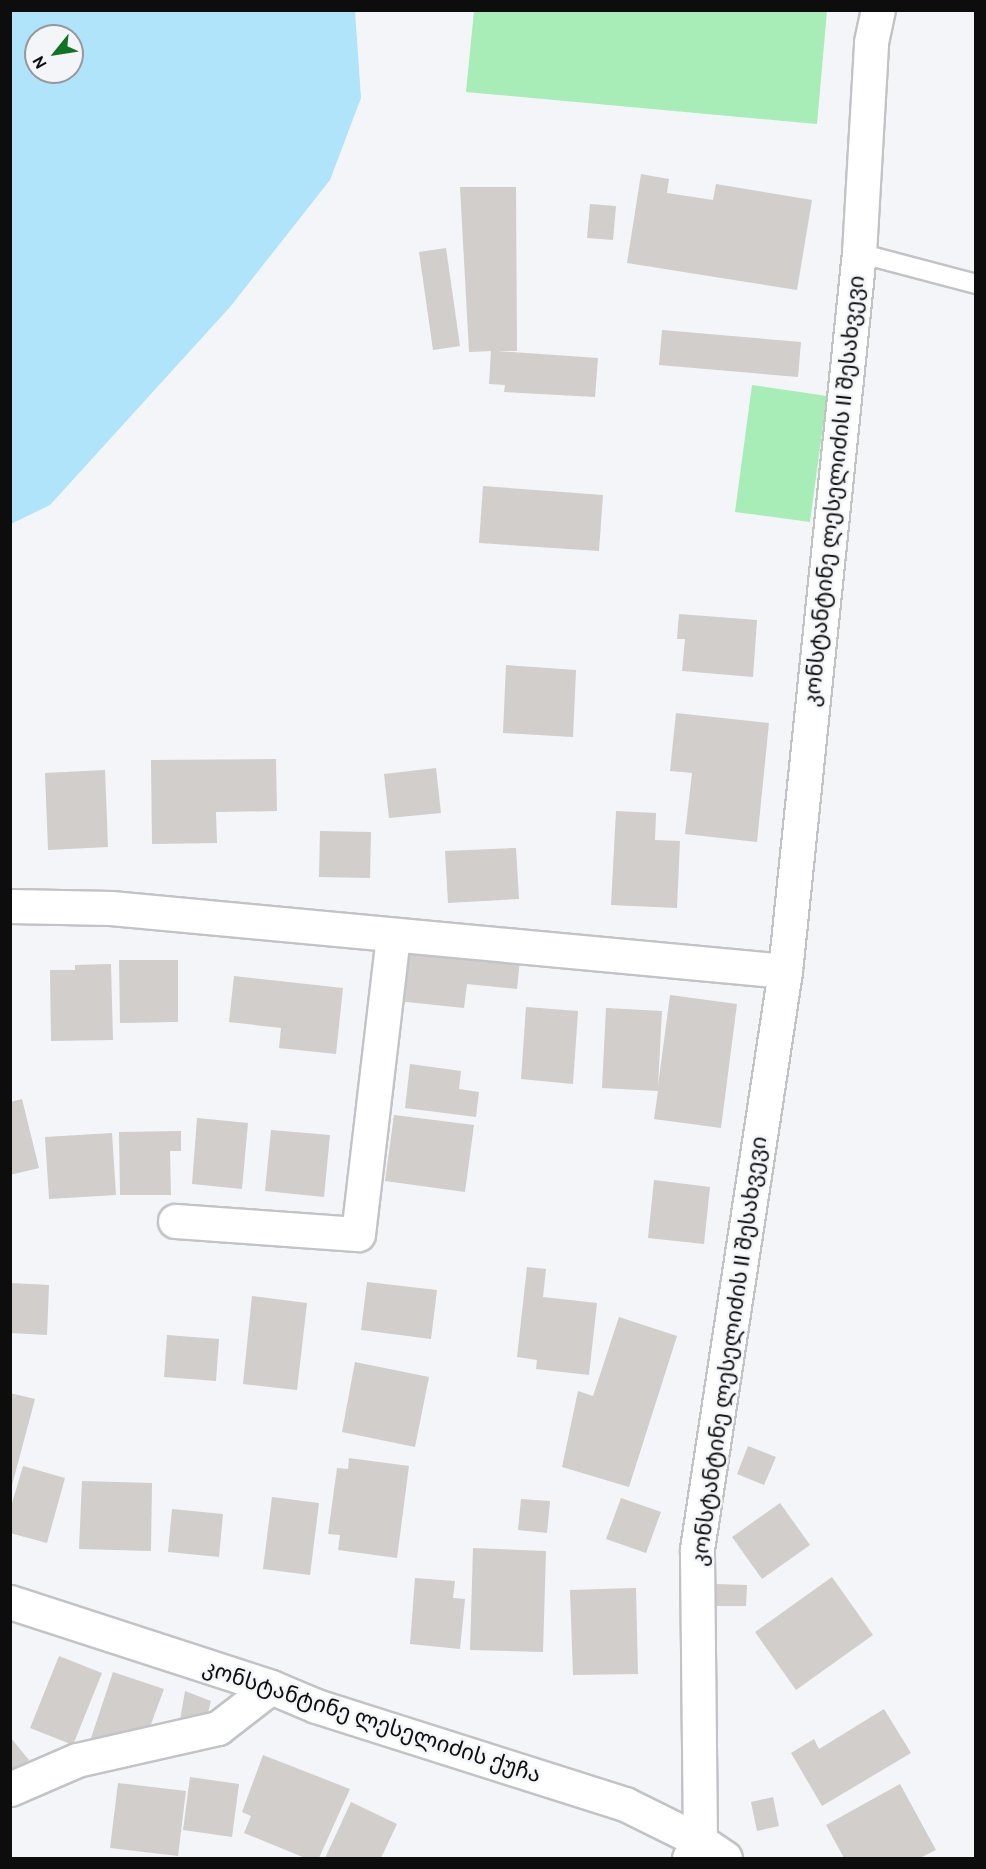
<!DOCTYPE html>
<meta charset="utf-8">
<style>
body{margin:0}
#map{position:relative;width:986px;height:1869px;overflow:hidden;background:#f4f5f9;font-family:Cabin,"Noto Sans Georgian",sans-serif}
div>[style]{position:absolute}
.green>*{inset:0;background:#a8ecb7}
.water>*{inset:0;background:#b0e4fa}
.building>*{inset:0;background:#d1cecb}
.roads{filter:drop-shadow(2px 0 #c2c3c7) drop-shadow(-2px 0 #c2c3c7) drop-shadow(0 2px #c2c3c7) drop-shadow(0 -2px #c2c3c7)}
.lane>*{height:18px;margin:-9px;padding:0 9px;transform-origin:9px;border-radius:9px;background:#fff}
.street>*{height:33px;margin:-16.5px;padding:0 16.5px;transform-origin:16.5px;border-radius:16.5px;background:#fff}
.secondary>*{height:33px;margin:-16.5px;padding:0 16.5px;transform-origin:16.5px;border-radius:16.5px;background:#fff}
span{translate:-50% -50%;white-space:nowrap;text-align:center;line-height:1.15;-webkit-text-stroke:5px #f4f5f9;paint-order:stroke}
.street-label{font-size:22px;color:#0d0d0e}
.frame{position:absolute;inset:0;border:12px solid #0d0d0e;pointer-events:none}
.north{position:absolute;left:24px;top:24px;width:60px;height:60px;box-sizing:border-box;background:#f4f5f9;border:2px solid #98989b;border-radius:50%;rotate:240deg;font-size:16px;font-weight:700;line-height:24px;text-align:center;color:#0d0d0e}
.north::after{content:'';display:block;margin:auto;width:21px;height:27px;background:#117424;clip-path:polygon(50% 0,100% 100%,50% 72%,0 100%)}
</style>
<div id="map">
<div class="green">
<i style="clip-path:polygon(474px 11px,827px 11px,817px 124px,466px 92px)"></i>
<i style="clip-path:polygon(752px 385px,827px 396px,810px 522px,735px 512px)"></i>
</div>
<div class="water">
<i style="clip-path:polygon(evenodd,11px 10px,355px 11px,361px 98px,330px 180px,230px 307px,50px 505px,11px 524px,11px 10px,36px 36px,72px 36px,72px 72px,36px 72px,36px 36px)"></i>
</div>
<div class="building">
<i style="clip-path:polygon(641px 174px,669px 179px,667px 193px,713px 200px,716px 184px,812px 200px,797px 290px,627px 263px)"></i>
<i style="clip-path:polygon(460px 187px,516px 187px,517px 351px,497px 351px,598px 358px,595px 397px,504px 392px,505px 385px,489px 384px,491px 351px,469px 352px)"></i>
<i style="clip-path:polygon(590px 204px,616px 206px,613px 240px,587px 238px)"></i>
<i style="clip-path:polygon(446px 248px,460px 346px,433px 350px,419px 252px)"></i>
<i style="clip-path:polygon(662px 330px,801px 342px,798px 377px,659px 365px)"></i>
<i style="clip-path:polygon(483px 486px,603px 495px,599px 551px,479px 543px)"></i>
<i style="clip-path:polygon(679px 614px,757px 620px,753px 677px,682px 671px,685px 639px,677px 639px)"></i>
<i style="clip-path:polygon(506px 665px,576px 670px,573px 737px,503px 733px)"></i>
<i style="clip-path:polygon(676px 713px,769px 723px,757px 842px,685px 834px,692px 773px,670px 771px)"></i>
<i style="clip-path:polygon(276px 759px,277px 811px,216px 812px,217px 843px,152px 844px,151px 760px)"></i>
<i style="clip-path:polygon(436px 768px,441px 813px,389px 818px,384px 774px)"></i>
<i style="clip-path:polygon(105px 770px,108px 847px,48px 850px,45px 773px)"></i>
<i style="clip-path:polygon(616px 811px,656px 813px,655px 840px,680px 841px,677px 908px,611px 905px)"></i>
<i style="clip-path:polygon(320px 831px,371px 832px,370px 878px,319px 877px)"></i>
<i style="clip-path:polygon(516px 848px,519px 899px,448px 903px,445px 851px)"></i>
<i style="clip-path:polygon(403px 940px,521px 951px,517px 989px,467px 984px,464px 1008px,397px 1001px)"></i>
<i style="clip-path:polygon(119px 960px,178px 960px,178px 1022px,120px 1023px)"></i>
<i style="clip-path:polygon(111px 964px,113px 1040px,51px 1041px,50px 970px,75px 970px,75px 965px)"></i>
<i style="clip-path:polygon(234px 976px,343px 988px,336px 1054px,279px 1048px,281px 1028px,229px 1022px)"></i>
<i style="clip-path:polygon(670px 995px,737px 1004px,721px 1128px,654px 1119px,658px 1091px,602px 1088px,606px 1008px,662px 1011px,658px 1086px)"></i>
<i style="clip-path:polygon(526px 1007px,578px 1011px,573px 1084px,521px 1079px)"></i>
<i style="clip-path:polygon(410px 1064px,461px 1071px,459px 1089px,479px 1092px,476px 1117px,405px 1108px)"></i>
<i style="clip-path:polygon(22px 1099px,39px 1168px,10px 1175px,10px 1102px)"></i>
<i style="clip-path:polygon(394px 1115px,474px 1125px,465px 1192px,385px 1181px)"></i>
<i style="clip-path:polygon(197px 1118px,248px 1123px,242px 1189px,192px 1184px)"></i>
<i style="clip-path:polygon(271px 1130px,330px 1135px,324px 1197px,265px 1191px)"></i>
<i style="clip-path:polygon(181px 1131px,181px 1151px,170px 1151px,171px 1195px,120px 1195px,119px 1132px)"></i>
<i style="clip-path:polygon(112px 1133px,116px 1195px,49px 1199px,45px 1137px)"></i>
<i style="clip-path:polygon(654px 1180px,710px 1187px,704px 1244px,648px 1238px)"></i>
<i style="clip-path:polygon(527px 1267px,546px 1269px,543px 1297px,597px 1303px,589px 1375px,536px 1369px,537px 1360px,517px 1357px)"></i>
<i style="clip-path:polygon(367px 1282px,437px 1290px,431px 1339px,361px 1330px)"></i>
<i style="clip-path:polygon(10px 1283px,49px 1285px,47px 1335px,10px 1333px)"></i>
<i style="clip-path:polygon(252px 1296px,307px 1303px,297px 1390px,243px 1384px)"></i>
<i style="clip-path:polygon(619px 1317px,677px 1336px,629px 1487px,562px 1467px,578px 1391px,593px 1396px)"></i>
<i style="clip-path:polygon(167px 1335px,219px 1339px,216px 1381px,164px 1377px)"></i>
<i style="clip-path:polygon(355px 1362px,429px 1377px,415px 1447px,342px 1432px)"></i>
<i style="clip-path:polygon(10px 1393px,35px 1399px,11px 1489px,10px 1489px)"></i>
<i style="clip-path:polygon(748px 1446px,776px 1457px,764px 1485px,737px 1474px)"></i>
<i style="clip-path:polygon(349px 1458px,409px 1466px,397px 1558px,338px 1550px,340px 1535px,328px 1534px,337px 1468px,348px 1469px)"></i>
<i style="clip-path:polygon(23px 1466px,65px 1478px,47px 1543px,10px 1533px,10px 1510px)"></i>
<i style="clip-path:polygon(82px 1481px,152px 1483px,151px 1551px,79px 1549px)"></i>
<i style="clip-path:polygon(272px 1497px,319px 1503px,310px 1575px,263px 1569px)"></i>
<i style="clip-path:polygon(621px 1498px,661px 1512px,646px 1553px,606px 1539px)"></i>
<i style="clip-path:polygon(521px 1499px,550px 1501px,547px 1533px,518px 1530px)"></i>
<i style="clip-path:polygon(780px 1503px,810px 1545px,762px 1579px,732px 1537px)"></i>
<i style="clip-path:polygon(172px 1509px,223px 1514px,219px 1557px,168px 1552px)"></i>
<i style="clip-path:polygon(473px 1548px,546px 1551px,543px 1652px,470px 1650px)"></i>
<i style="clip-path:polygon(832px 1577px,873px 1635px,796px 1690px,755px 1632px)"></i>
<i style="clip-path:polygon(415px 1578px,455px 1581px,453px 1598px,465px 1599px,460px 1649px,410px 1644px)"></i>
<i style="clip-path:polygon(715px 1584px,747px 1585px,746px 1606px,715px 1606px)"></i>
<i style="clip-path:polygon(636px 1588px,638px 1674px,573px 1675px,570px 1590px)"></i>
<i style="clip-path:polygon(59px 1656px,102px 1673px,73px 1745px,30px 1728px)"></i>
<i style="clip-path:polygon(113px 1672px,164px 1689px,147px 1735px,90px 1741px)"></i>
<i style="clip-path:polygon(185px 1691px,211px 1701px,206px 1720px,179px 1726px)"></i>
<i style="clip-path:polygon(884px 1709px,911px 1753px,822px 1806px,791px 1753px,814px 1739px,819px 1749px)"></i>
<i style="clip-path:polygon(10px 1737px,29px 1760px,10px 1774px)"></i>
<i style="clip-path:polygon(263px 1755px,350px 1789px,319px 1858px,305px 1858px,244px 1833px,251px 1816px,242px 1812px)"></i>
<i style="clip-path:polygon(190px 1777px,239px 1784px,232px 1837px,183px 1830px)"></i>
<i style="clip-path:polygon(118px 1783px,186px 1791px,178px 1856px,110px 1848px)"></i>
<i style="clip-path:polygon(900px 1784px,936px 1850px,920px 1858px,844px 1858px,826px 1825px)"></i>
<i style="clip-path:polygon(773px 1797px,779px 1826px,757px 1831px,751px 1802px)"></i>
<i style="clip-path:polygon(351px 1802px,397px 1824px,381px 1858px,325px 1858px)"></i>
</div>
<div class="roads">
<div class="lane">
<i style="left:859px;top:253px;width:121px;rotate:14.8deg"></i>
</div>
<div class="street">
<i style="left:10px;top:906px;width:101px;rotate:1.1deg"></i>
<i style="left:111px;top:908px;width:677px;rotate:5.34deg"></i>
<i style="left:175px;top:1221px;width:183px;rotate:4.1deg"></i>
<i style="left:358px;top:1234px;width:301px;rotate:-83.3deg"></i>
<i style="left:10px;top:1789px;width:73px;rotate:-23.4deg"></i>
<i style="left:77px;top:1760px;width:145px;rotate:-12.8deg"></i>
<i style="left:218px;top:1728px;width:67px;rotate:-37.7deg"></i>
<i style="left:689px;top:1858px;width:20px;rotate:-57deg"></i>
<i style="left:700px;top:1841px;width:292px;rotate:-90.6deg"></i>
<i style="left:697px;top:1549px;width:585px;rotate:-81.34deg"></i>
<i style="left:785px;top:971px;width:722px;rotate:-84.12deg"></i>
<i style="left:859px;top:253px;width:211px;rotate:-86.7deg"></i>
<i style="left:871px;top:42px;width:33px;rotate:-78deg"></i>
</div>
<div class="secondary">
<i style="left:10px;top:1602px;width:274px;rotate:18deg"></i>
<i style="left:271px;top:1687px;width:49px;rotate:22.9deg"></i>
<i style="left:316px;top:1706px;width:324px;rotate:17.6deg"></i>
<i style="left:625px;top:1804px;width:84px;rotate:26.3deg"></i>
<i style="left:700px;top:1841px;width:30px;rotate:34deg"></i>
</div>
</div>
<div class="street-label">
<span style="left:834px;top:491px;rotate:-84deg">კონსტანტინე ლესელიძის II შესახვევი</span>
<span style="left:729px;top:1351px;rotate:-82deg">კონსტანტინე ლესელიძის II შესახვევი</span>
<span style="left:372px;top:1721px;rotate:18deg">კონსტანტინე ლესელიძის ქუჩა</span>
</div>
<div class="frame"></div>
<div class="north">N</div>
</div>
